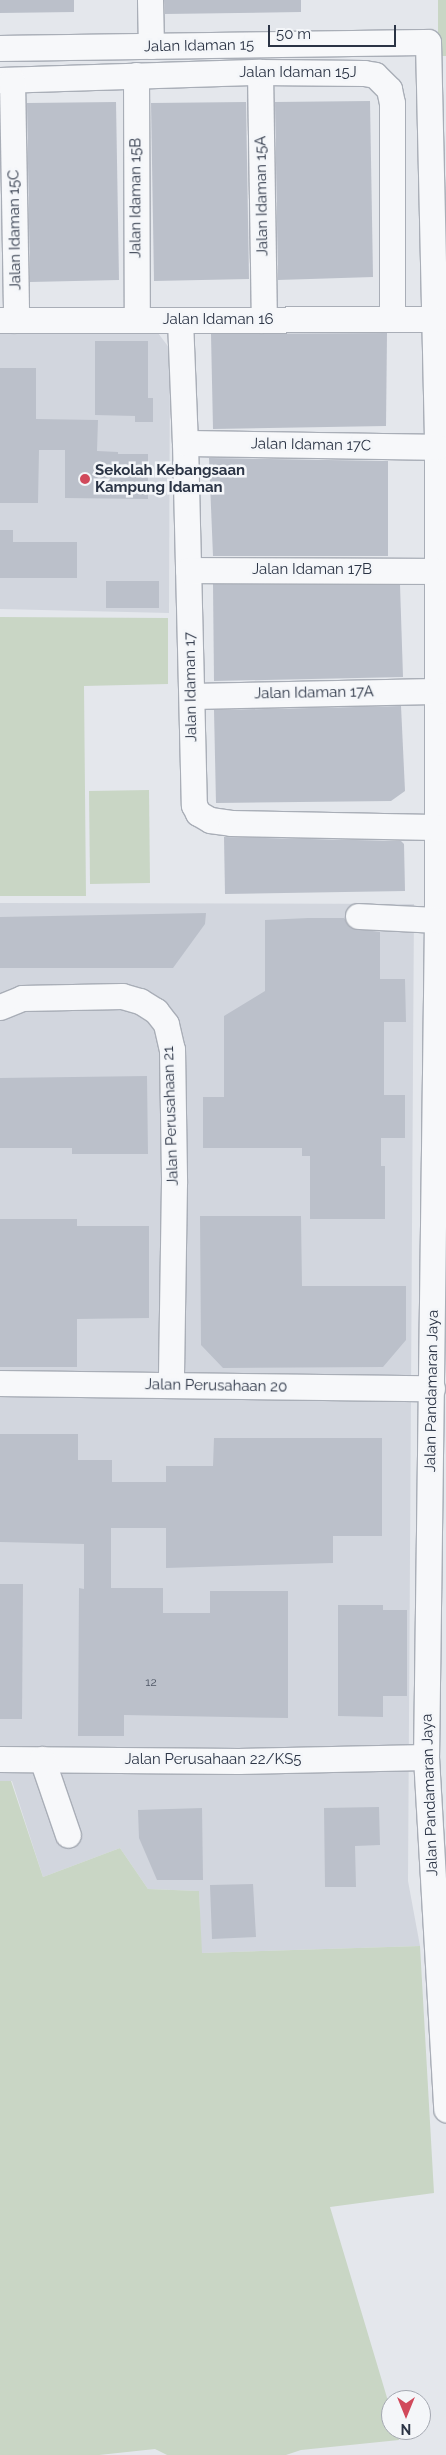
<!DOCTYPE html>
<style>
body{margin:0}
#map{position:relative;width:446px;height:2455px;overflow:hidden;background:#e4e7ec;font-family:Raleway,sans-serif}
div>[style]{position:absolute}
.built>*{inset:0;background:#d2d6de}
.green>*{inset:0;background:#c9d6c5}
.building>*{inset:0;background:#bbc0ca}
.roads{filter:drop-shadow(1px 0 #a9aeb7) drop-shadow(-1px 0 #a9aeb7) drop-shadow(0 1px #a9aeb7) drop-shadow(0 -1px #a9aeb7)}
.minor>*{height:25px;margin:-12.5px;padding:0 12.5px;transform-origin:12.5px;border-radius:12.5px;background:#f7f8fa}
.dots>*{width:14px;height:14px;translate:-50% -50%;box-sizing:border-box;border:2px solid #f4f6f9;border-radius:50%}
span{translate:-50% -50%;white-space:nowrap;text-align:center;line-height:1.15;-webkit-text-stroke:5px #f4f6f9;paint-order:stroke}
.number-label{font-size:12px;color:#4f5766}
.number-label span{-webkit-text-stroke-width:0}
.street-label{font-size:15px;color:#2b3445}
.poi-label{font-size:15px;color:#2b3445;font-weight:700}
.left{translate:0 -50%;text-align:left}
.north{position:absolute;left:381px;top:2390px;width:50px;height:50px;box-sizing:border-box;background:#f4f6f9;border:1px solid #a4a8b1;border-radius:50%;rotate:180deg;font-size:14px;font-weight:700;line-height:20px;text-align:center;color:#2b3445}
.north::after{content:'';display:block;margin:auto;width:18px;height:22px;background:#d1495b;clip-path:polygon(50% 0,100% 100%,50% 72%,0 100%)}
.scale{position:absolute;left:268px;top:25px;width:128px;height:22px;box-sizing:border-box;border:2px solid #2b3445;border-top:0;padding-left:6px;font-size:15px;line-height:18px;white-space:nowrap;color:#2b3445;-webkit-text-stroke:4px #f4f6f9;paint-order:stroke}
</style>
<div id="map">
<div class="built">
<i style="clip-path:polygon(0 333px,158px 333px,170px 349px,169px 613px,0 609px)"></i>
<i style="clip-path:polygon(0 903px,414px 904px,408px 1881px,420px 1946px,201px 1953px,199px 1891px,148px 1889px,120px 1848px,43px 1877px,12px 1781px,0 1781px)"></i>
</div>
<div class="green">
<i style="clip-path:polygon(438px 0,446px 0,446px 56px,438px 56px)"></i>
<i style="clip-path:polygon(0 617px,168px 618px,168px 684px,84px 686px,86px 896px,0 896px)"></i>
<i style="clip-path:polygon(149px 790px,150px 883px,90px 884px,89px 791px)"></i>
<i style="clip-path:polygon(0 1781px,11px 1781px,43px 1877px,120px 1848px,148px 1889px,199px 1891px,202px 1953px,420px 1946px,434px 2193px,330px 2207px,391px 2411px,391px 2430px,397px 2430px,399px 2440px,301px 2450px,286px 2455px,167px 2455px,155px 2449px,99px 2455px,0 2455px)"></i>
</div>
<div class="building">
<i style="clip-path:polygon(0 0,74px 0,74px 12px,0 13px)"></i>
<i style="clip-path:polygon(164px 0,301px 0,301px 12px,165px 14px)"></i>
<i style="clip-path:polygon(370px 101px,373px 277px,278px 280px,275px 102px)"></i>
<i style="clip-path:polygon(116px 102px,119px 280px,30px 282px,27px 103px)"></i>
<i style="clip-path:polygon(246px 102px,249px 279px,154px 281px,151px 103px)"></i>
<i style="clip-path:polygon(387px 333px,386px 426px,213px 429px,211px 334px)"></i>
<i style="clip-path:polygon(95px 341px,148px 341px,148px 398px,153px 398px,153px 422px,135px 422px,135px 416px,95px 415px)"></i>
<i style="clip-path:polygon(0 368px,36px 368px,36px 419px,98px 420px,97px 451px,118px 452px,118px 454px,148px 454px,148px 499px,65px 498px,65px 450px,39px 450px,38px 503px,0 503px)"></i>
<i style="clip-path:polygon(209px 458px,388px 461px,388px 556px,213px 556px)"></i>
<i style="clip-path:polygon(0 530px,13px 530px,13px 542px,77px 542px,77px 578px,0 578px)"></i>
<i style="clip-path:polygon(106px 581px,159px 581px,159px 608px,106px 608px)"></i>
<i style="clip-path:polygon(213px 584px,400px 585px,403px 677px,214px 681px)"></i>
<i style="clip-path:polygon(401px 706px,405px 791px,391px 801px,216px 803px,214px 710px)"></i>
<i style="clip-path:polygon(224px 837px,401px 841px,404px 844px,405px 891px,225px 894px)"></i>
<i style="clip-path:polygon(206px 913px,205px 924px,173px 968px,0 968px,0 917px)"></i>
<i style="clip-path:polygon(308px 918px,344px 918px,351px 928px,380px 932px,380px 979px,405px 979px,406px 1022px,384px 1022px,384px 1095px,405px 1095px,405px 1138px,381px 1138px,381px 1166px,385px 1166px,385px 1219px,310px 1219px,310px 1156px,302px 1156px,302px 1148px,203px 1148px,203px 1097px,224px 1097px,224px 1016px,265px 991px,265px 920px)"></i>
<i style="clip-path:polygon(147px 1076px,148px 1154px,72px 1154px,72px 1148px,0 1148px,0 1078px)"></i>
<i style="clip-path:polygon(200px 1216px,301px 1216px,302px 1286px,406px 1286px,406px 1340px,383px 1367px,223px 1368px,201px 1345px)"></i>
<i style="clip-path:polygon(0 1219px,77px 1219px,77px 1226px,149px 1226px,149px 1318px,77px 1319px,77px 1367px,0 1367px)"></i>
<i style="clip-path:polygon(0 1434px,78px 1434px,78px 1460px,112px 1460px,112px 1482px,166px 1482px,166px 1466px,213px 1466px,214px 1438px,382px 1438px,382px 1536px,333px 1536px,333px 1563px,166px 1568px,166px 1528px,111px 1528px,111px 1588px,163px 1588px,163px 1613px,210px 1613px,210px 1591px,288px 1591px,288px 1718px,124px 1715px,124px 1736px,78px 1736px,79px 1588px,84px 1589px,84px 1544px,0 1542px)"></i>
<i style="clip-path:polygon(0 1584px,23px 1584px,22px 1719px,0 1719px)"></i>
<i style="clip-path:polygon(338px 1605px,383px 1605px,383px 1610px,407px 1610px,407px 1696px,383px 1696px,383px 1717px,338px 1716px)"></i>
<i style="clip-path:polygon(379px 1807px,380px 1845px,355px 1846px,356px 1887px,325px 1887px,324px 1808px)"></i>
<i style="clip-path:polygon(202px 1808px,203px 1880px,157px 1880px,139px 1838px,138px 1810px)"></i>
<i style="clip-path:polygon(253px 1884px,256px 1937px,212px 1939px,210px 1885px)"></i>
</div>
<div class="roads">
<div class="minor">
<i style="left:150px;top:0;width:46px;rotate:88.8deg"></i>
<i style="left:0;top:48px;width:428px;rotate:-0.8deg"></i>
<i style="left:428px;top:42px;width:405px;rotate:88.7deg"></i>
<i style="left:437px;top:447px;width:473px;rotate:90deg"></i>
<i style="left:437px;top:920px;width:837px;rotate:90.75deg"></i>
<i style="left:426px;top:1757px;width:353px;rotate:86.7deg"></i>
<i style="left:260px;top:72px;width:248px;rotate:89.1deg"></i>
<i style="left:136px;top:75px;width:245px;rotate:89.8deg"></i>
<i style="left:0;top:80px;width:260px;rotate:-1.8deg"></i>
<i style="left:260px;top:72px;width:104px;rotate:0.6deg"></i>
<i style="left:364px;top:73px;width:11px;rotate:10deg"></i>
<i style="left:375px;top:75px;width:20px;rotate:45deg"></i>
<i style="left:389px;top:89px;width:14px;rotate:78deg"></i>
<i style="left:392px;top:103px;width:216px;rotate:90deg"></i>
<i style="left:12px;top:80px;width:240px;rotate:89deg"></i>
<i style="left:0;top:320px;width:435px;rotate:-0.1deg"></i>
<i style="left:180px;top:320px;width:123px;rotate:87.7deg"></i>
<i style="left:185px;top:443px;width:362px;rotate:88.6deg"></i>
<i style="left:194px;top:805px;width:9px;rotate:63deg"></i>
<i style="left:198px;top:813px;width:14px;rotate:30deg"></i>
<i style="left:210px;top:820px;width:21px;rotate:8deg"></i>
<i style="left:231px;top:823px;width:215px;rotate:1.1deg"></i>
<i style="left:185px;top:443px;width:252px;rotate:0.9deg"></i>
<i style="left:188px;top:570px;width:248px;rotate:0.2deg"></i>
<i style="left:192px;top:696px;width:245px;rotate:-1.2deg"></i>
<i style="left:358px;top:916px;width:79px;rotate:2.9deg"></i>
<i style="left:0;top:1007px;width:24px;rotate:-22deg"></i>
<i style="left:22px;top:998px;width:100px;rotate:-1.1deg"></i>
<i style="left:122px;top:996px;width:19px;rotate:16deg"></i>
<i style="left:140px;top:1001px;width:19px;rotate:32deg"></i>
<i style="left:156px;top:1011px;width:16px;rotate:52deg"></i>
<i style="left:166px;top:1024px;width:26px;rotate:77deg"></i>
<i style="left:172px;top:1049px;width:134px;rotate:89.1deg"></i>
<i style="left:174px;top:1183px;width:202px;rotate:90.9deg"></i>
<i style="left:0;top:1383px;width:432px;rotate:0.7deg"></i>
<i style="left:0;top:1759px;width:238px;rotate:0.5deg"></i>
<i style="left:238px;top:1761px;width:188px;rotate:-1.2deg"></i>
<i style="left:42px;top:1759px;width:80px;rotate:71.1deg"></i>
</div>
</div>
<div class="dots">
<i style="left:85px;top:479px;background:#d1495b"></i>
</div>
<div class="number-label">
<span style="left:151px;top:1683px">12</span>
</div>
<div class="street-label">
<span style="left:199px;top:46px;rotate:-1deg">Jalan Idaman 15</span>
<span style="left:298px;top:73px">Jalan Idaman 15J</span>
<span style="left:262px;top:196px;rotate:-91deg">Jalan Idaman 15A</span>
<span style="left:136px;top:198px;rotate:-90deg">Jalan Idaman 15B</span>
<span style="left:15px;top:230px;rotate:-91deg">Jalan Idaman 15C</span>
<span style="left:218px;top:320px">Jalan Idaman 16</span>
<span style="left:311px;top:445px;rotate:1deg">Jalan Idaman 17C</span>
<span style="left:312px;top:570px">Jalan Idaman 17B</span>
<span style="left:191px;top:687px;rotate:-91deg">Jalan Idaman 17</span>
<span style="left:314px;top:693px;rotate:-1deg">Jalan Idaman 17A</span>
<span style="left:171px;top:1116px;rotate:-92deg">Jalan Perusahaan 21</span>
<span style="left:216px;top:1386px;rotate:1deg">Jalan Perusahaan 20</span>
<span style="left:432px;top:1391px;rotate:-89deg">Jalan Pandamaran Jaya</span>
<span style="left:213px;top:1760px">Jalan Perusahaan 22/KS5</span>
<span style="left:430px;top:1795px;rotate:-92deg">Jalan Pandamaran Jaya</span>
</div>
<div class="poi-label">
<span class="left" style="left:95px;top:479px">Sekolah Kebangsaan<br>Kampung Idaman</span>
</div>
<div class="north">N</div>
<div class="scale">50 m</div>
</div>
